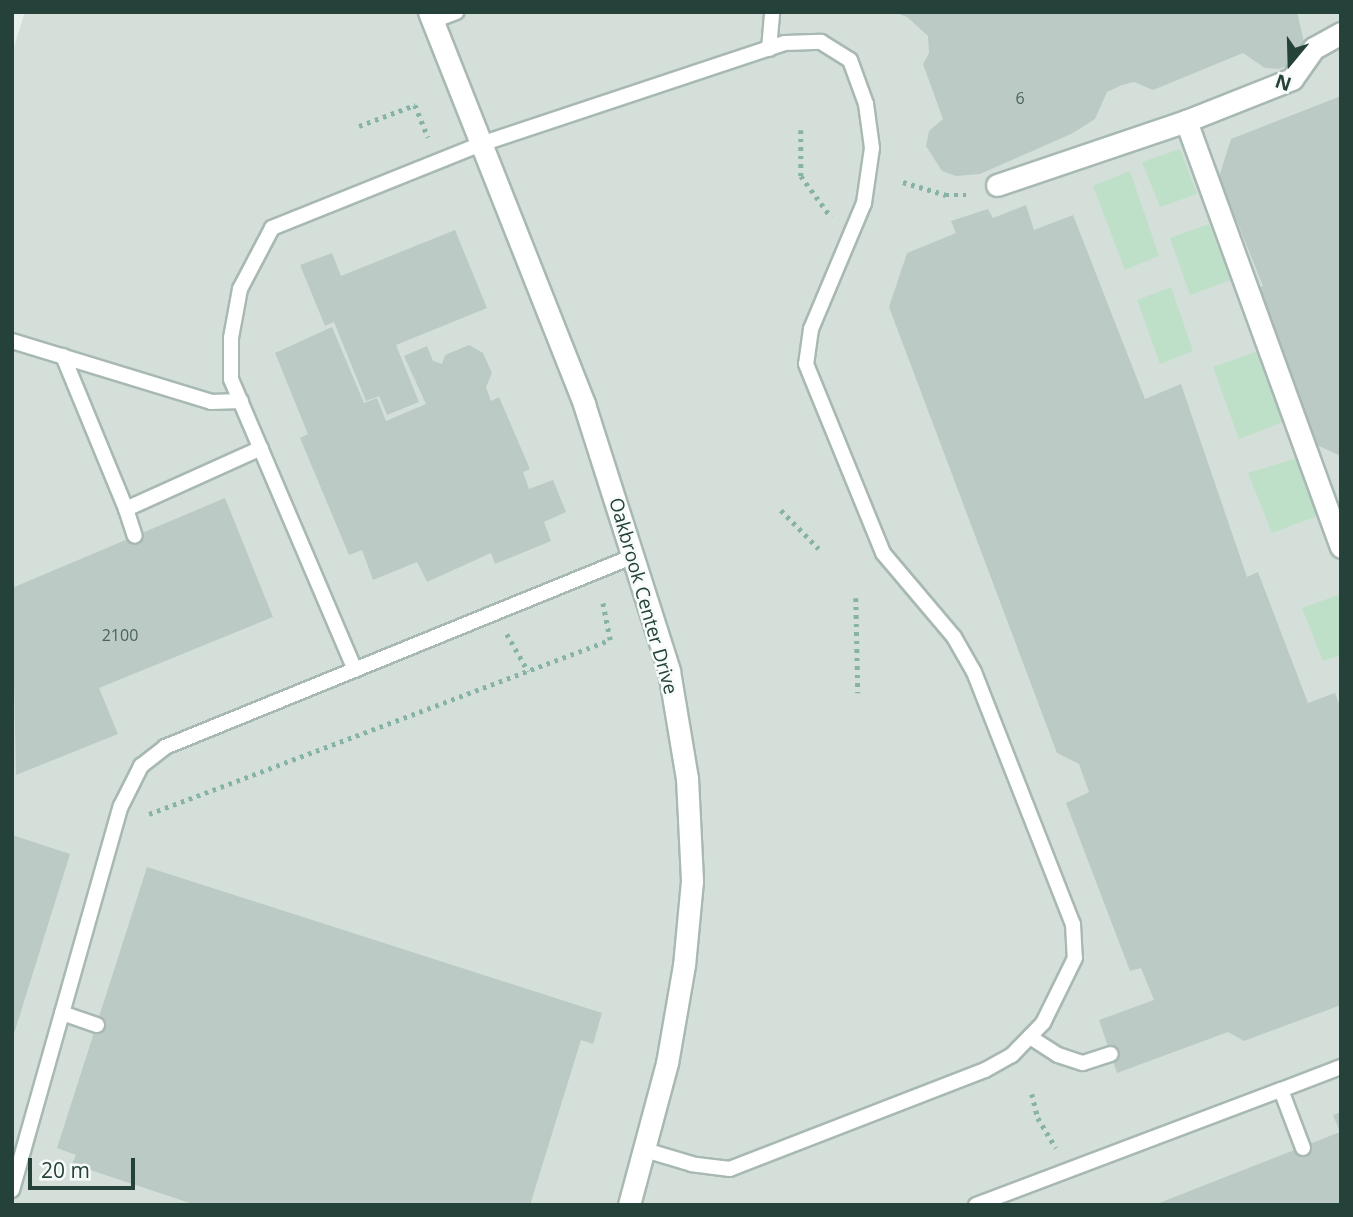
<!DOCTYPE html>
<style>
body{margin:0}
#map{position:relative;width:1353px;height:1217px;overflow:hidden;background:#e6efeb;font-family:"Open Sans",sans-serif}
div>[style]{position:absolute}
.built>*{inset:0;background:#d4dfda}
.green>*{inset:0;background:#bfe0c8}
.building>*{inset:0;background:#bbcac4}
.path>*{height:4.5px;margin-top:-2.25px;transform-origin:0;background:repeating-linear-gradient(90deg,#86b3a5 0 3.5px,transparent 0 8.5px)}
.roads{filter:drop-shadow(2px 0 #a8b8b2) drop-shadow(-2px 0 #a8b8b2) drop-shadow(0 2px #a8b8b2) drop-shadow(0 -2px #a8b8b2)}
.service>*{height:14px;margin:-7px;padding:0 7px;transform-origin:7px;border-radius:7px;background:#fff}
.pedestrian>*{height:21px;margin:-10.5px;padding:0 10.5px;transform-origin:10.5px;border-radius:10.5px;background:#fff}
.minor>*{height:21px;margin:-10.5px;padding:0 10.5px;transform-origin:10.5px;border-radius:10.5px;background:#fff}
span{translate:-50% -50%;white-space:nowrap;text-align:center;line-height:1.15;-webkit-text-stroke:5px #f7fbf9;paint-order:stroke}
.number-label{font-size:16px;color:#4a645c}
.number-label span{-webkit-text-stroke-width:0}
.street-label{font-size:19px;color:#24423a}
.frame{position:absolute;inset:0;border:14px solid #24423a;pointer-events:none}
.north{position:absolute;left:1255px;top:28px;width:70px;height:70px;-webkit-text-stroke:5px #f7fbf9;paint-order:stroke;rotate:199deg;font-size:19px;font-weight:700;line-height:28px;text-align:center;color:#24423a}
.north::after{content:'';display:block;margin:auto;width:24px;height:32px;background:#24423a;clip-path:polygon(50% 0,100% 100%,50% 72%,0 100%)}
.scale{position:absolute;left:28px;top:1158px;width:107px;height:32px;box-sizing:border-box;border:4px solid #24423a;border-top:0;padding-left:9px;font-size:21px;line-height:24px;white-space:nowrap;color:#24423a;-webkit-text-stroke:5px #f7fbf9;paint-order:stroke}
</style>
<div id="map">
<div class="built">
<i style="clip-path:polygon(25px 12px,1341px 12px,1341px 1205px,12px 1205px,12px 53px)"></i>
</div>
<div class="green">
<i style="clip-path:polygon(1180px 149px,1197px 194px,1160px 207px,1142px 162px)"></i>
<i style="clip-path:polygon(1130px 171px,1159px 256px,1125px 270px,1093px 186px)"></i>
<i style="clip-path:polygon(1209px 224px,1231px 280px,1190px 295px,1170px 238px)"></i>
<i style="clip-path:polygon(1171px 287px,1193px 351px,1160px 364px,1137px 300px)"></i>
<i style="clip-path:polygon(1258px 351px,1283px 422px,1239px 439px,1213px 367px)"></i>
<i style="clip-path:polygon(1297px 458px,1320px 515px,1272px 533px,1248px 473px)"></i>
<i style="clip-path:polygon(1341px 594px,1341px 655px,1323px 661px,1302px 608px)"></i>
</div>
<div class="building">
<i style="clip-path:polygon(893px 12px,1297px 12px,1304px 42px,1294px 63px,1279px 69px,1265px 68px,1243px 53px,1153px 90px,1134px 82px,1122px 85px,1107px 92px,1095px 119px,1073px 133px,980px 174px,956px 176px,942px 171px,926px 146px,929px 131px,943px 119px,923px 64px,929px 53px,928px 36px,907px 17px)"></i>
<i style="clip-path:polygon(1341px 96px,1341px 456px,1310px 442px,1253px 291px,1263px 286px,1219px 177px,1231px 139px)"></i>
<i style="clip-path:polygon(1026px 205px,1034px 230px,1073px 215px,1145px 399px,1181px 384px,1247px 577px,1258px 572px,1308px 703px,1335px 693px,1341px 709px,1341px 1005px,1244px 1041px,1228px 1032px,1117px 1073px,1099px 1020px,1154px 1000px,1141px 968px,1130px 971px,1066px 803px,1089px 792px,1079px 764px,1057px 753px,889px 307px,907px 253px,956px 233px,951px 221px,988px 209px,993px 218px)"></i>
<i style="clip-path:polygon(455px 230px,487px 308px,396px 345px,419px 402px,387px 415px,379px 396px,366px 401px,334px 322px,325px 326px,300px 265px,332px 253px,341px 276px)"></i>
<i style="clip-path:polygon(332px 327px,364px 403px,377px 398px,386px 421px,426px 404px,404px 356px,427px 346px,433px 361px,442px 364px,445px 355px,469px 345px,483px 353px,492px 373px,486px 387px,491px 401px,499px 397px,530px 469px,523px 472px,529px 489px,553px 480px,566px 512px,544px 522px,551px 541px,495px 564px,491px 553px,427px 582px,417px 562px,373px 580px,362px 550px,349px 555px,300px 438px,308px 434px,275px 353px)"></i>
<i style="clip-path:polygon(225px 498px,273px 617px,99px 688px,118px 734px,16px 775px,12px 588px)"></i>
<i style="clip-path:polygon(12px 835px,70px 854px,13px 1037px,12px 1037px)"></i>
<i style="clip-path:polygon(147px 867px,602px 1013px,593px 1044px,581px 1040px,530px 1205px,196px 1205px,72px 1164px,76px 1155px,57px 1148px)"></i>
<i style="clip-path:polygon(1341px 1112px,1341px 1205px,1154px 1205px,1340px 1132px,1333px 1115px)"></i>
</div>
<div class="path">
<i style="left:359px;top:126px;width:60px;rotate:-20.6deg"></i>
<i style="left:415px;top:105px;width:35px;rotate:68deg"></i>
<i style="left:801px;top:130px;width:46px;rotate:90deg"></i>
<i style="left:801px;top:176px;width:51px;rotate:53.8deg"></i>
<i style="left:903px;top:182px;width:45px;rotate:16.8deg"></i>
<i style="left:946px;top:195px;width:24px"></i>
<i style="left:781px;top:510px;width:54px;rotate:45.7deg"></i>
<i style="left:856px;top:598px;width:95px;rotate:88.8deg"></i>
<i style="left:507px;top:634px;width:43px;rotate:60.4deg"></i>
<i style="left:149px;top:814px;width:493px;rotate:-20.7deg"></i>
<i style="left:610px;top:640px;width:41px;rotate:-101.3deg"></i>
<i style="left:1032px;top:1094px;width:25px;rotate:76deg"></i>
<i style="left:1038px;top:1118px;width:35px;rotate:59deg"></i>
</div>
<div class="roads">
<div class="service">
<i style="left:433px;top:21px;width:25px;rotate:-21deg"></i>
<i style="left:769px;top:49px;width:37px;rotate:-85deg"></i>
<i style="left:12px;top:341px;width:208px;rotate:17deg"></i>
<i style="left:211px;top:402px;width:30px;rotate:-2deg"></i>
<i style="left:63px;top:356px;width:165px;rotate:67.6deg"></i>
<i style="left:126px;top:509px;width:148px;rotate:-24.3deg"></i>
<i style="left:126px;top:509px;width:28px;rotate:72deg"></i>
<i style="left:355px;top:670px;width:316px;rotate:-113.1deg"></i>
<i style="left:231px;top:379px;width:41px;rotate:-90deg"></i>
<i style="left:231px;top:338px;width:50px;rotate:-79.6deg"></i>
<i style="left:240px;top:289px;width:69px;rotate:-62.3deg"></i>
<i style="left:272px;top:228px;width:225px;rotate:-21.9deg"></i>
<i style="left:481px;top:144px;width:320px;rotate:-18.4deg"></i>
<i style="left:785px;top:43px;width:36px;rotate:-2deg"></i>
<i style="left:821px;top:42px;width:34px;rotate:32deg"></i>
<i style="left:850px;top:60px;width:47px;rotate:70deg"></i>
<i style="left:866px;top:104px;width:44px;rotate:82.2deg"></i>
<i style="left:872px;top:148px;width:56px;rotate:98.3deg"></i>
<i style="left:864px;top:203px;width:137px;rotate:112.8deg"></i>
<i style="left:811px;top:329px;width:35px;rotate:98deg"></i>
<i style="left:806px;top:364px;width:204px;rotate:67.8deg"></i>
<i style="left:883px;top:553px;width:110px;rotate:49.8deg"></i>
<i style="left:954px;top:637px;width:40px;rotate:60.3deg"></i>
<i style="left:974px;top:672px;width:271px;rotate:68.6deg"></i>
<i style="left:1073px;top:924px;width:34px;rotate:87deg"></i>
<i style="left:1075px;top:958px;width:72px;rotate:116.2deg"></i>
<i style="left:1043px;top:1023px;width:45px;rotate:134.1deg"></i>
<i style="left:1012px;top:1055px;width:31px;rotate:151deg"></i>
<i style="left:985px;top:1070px;width:274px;rotate:158.8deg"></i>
<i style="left:730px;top:1169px;width:38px;rotate:-173deg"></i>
<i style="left:692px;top:1164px;width:49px;rotate:-163.4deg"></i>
<i style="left:62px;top:1013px;width:37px;rotate:19deg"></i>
<i style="left:1030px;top:1037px;width:33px;rotate:33deg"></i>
<i style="left:1058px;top:1055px;width:26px;rotate:18deg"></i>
<i style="left:1083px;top:1063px;width:29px;rotate:-18deg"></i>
<i style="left:1281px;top:1090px;width:64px;rotate:-21deg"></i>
<i style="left:12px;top:1190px;width:399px;rotate:-74.2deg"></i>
<i style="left:121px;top:806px;width:45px;rotate:-63.4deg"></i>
<i style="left:141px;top:766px;width:31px;rotate:-38deg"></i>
<i style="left:165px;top:747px;width:506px;rotate:-22.16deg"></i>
<i style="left:976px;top:1205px;width:326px;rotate:-20.7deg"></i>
<i style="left:1281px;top:1090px;width:62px;rotate:69.2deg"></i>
</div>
<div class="pedestrian">
<i style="left:1186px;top:121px;width:453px;rotate:70deg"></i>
<i style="left:997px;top:185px;width:200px;rotate:-18.7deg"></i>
<i style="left:1186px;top:121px;width:114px;rotate:-21.6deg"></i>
<i style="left:1292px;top:79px;width:38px;rotate:-55deg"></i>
<i style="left:1314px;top:48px;width:31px;rotate:-29deg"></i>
</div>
<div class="minor">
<i style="left:429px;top:12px;width:422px;rotate:68.4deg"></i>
<i style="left:584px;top:404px;width:280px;rotate:72.3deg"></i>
<i style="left:669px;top:671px;width:109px;rotate:80.5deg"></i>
<i style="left:687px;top:778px;width:103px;rotate:87.2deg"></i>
<i style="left:692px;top:881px;width:84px;rotate:95.4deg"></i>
<i style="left:684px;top:965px;width:99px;rotate:99.8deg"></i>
<i style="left:667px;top:1063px;width:147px;rotate:105deg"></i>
</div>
</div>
<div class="number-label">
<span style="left:1020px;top:98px">6</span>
<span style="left:120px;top:635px">2100</span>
</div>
<div class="street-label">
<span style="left:643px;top:596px;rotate:74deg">Oakbrook Center Drive</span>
</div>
<div class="frame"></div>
<div class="north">N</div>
<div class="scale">20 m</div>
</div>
